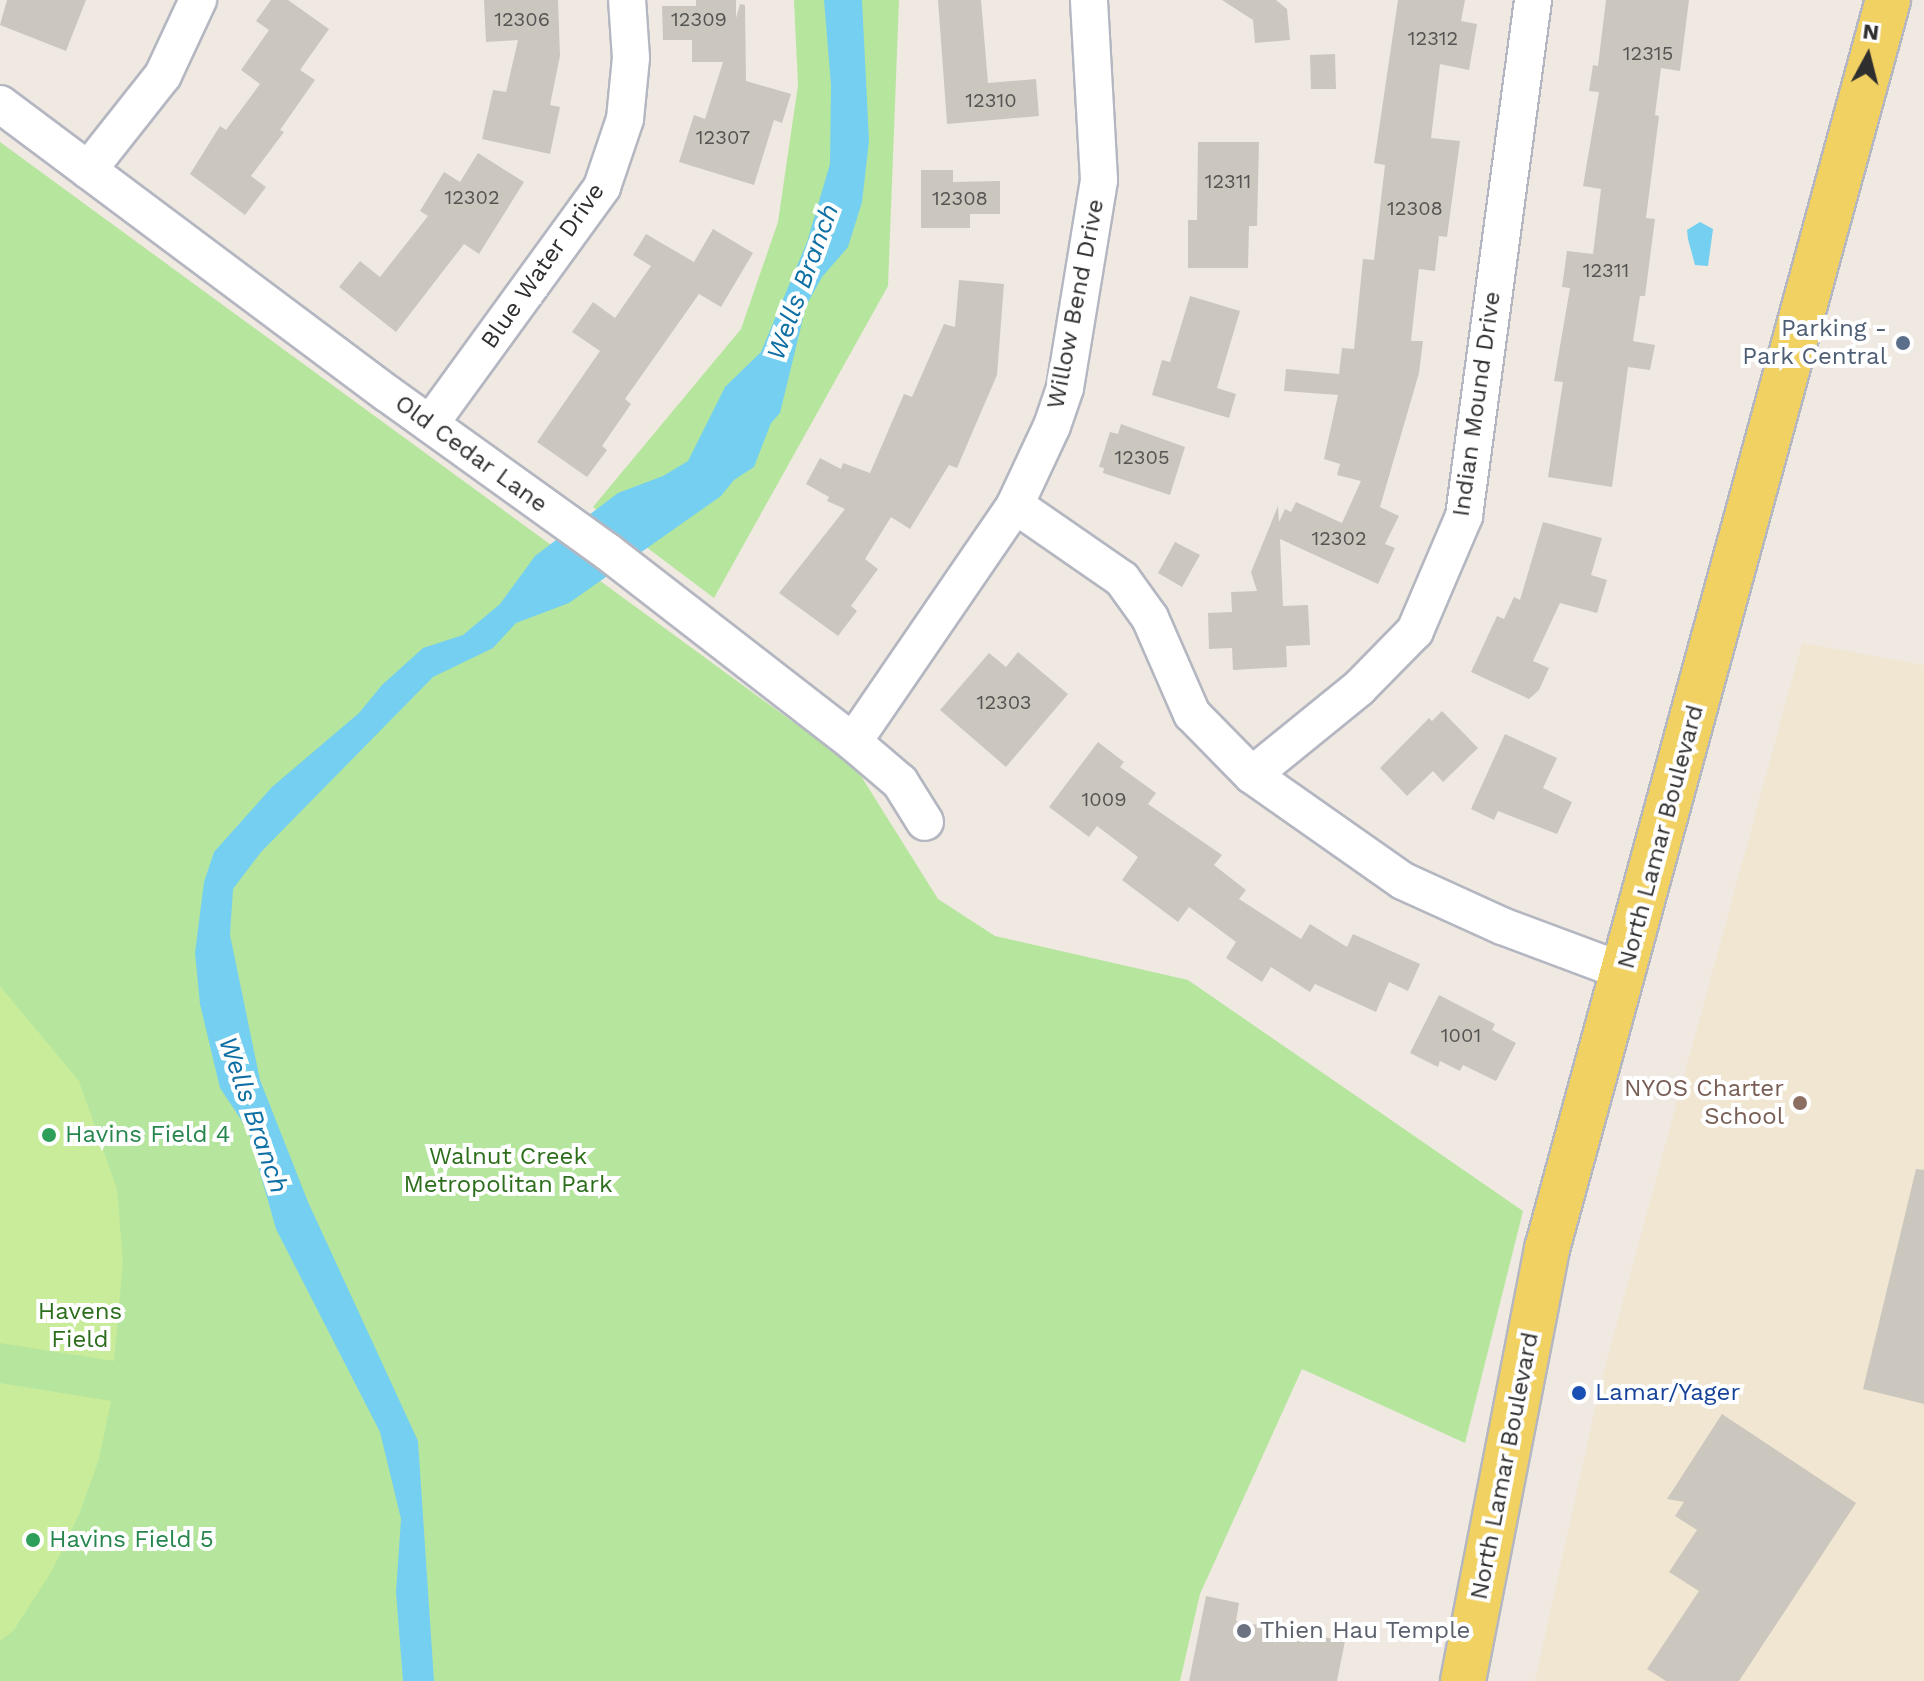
<!DOCTYPE html>
<style>
body{margin:0}
#map{position:relative;width:1924px;height:1681px;overflow:hidden;background:#efe9e1;font-family:"Work Sans",sans-serif}
div>[style]{position:absolute}
.education>*{inset:0;background:#f0e6d1}
.green>*{inset:0;background:#b6e59e}
.pitch>*{inset:0;background:#c9ec9a}
.water>*{inset:0;background:#75cff0}
.building>*{inset:0;background:#cbc7bf}
.roads{filter:drop-shadow(2px 0 #b4b7c1) drop-shadow(-2px 0 #b4b7c1) drop-shadow(0 2px #b4b7c1) drop-shadow(0 -2px #b4b7c1)}
.minor>*{height:36px;margin:-18px;padding:0 18px;transform-origin:18px;border-radius:18px;background:#fff}
.major>*{height:44px;margin:-22px;padding:0 22px;transform-origin:22px;border-radius:22px;background:#f2d163}
.dots>*{width:22px;height:22px;translate:-50% -50%;box-sizing:border-box;border:4px solid #fff;border-radius:50%}
span{translate:-50% -50%;white-space:nowrap;text-align:center;line-height:1.15;-webkit-text-stroke:8px #fff;paint-order:stroke}
.number-label{font-size:20px;color:#555452}
.number-label span{-webkit-text-stroke-width:0}
.street-label{font-size:24px;color:#2e2e2e}
.service-label{font-size:24px;color:#4e5e75}
.right{translate:-100% -50%;text-align:right}
.education-label{font-size:24px;color:#785e54}
.leisure-label{font-size:24px;color:#27864d}
.left{translate:0 -50%;text-align:left}
.park-label{font-size:24px;color:#2c6e1b}
.transit-label{font-size:24px;color:#164399}
.worship-label{font-size:24px;color:#5b616d}
.water-label{font-size:26px;color:#0d6fa3;font-style:italic}
.north{position:absolute;left:1828px;top:16px;width:80px;height:80px;-webkit-text-stroke:6px #fff;paint-order:stroke;rotate:7deg;font-size:22px;font-weight:700;line-height:32px;text-align:center;color:#2e2e2e}
.north::after{content:'';display:block;margin:auto;width:28px;height:36px;background:#2e2e2e;clip-path:polygon(50% 0,100% 100%,50% 72%,0 100%)}
</style>
<div id="map">
<div class="education">
<i style="clip-path:polygon(1802px 643px,1924px 665px,1924px 1681px,1535px 1681px,1601px 1382px)"></i>
</div>
<div class="green">
<i style="clip-path:polygon(794px 0,899px 0,888px 286px,714px 598px,593px 507px,741px 329px,778px 222px,798px 85px)"></i>
<i style="clip-path:polygon(0 142px,856px 768px,938px 899px,995px 936px,1188px 980px,1523px 1211px,1465px 1443px,1302px 1369px,1200px 1594px,1180px 1681px,0 1681px)"></i>
</div>
<div class="pitch">
<i style="clip-path:polygon(0 986px,79px 1081px,117px 1189px,123px 1262px,114px 1361px,0 1343px)"></i>
<i style="clip-path:polygon(0 1383px,111px 1401px,99px 1459px,80px 1512px,53px 1569px,14px 1630px,0 1641px)"></i>
</div>
<div class="water">
<i style="clip-path:polygon(824px 0,862px 0,869px 141px,862px 202px,848px 247px,822px 277px,806px 306px,780px 413px,771px 423px,754px 467px,734px 480px,721px 496px,569px 603px,516px 623px,493px 648px,433px 677px,261px 852px,233px 889px,230px 935px,260px 1080px,308px 1202px,418px 1441px,434px 1681px,403px 1681px,396px 1592px,401px 1519px,380px 1432px,276px 1229px,248px 1130px,220px 1088px,200px 1004px,195px 953px,204px 882px,214px 852px,272px 787px,359px 713px,382px 685px,423px 648px,463px 635px,500px 604px,535px 556px,618px 493px,663px 476px,688px 461px,725px 387px,761px 352px,807px 242px,830px 164px,831px 85px)"></i>
<i style="clip-path:polygon(1700px 222px,1713px 229px,1708px 266px,1695px 265px,1688px 239px,1687px 230px)"></i>
</div>
<div class="building">
<i style="clip-path:polygon(7px 0,86px 0,66px 51px,0 25px)"></i>
<i style="clip-path:polygon(271px 0,288px 0,329px 29px,300px 70px,315px 80px,280px 130px,284px 132px,251px 176px,266px 187px,245px 215px,190px 174px,220px 126px,226px 130px,260px 84px,241px 70px,269px 30px,256px 21px)"></i>
<i style="clip-path:polygon(484px 0,558px 0,560px 56px,550px 105px,560px 107px,550px 154px,482px 139px,493px 90px,506px 92px,518px 40px,486px 42px)"></i>
<i style="clip-path:polygon(696px 0,736px 0,736px 18px,740px 4px,745px 5px,746px 81px,791px 94px,782px 123px,774px 120px,754px 185px,679px 162px,694px 115px,705px 119px,723px 62px,692px 62px,692px 40px,663px 40px,662px 6px,696px 6px)"></i>
<i style="clip-path:polygon(938px 0,981px 0,988px 83px,1036px 79px,1039px 116px,947px 124px)"></i>
<i style="clip-path:polygon(1222px 0,1276px 0,1287px 9px,1290px 40px,1255px 43px,1253px 20px)"></i>
<i style="clip-path:polygon(1398px 0,1465px 0,1461px 21px,1477px 24px,1469px 70px,1440px 64px,1431px 138px,1460px 141px,1447px 237px,1439px 236px,1435px 271px,1419px 269px,1411px 341px,1423px 341px,1419px 373px,1380px 507px,1399px 516px,1385px 544px,1395px 548px,1378px 584px,1280px 539px,1283px 606px,1308px 605px,1310px 645px,1286px 646px,1287px 667px,1233px 670px,1232px 648px,1209px 649px,1208px 613px,1232px 612px,1231px 592px,1257px 591px,1251px 572px,1278px 506px,1279px 522px,1285px 509px,1291px 512px,1296px 502px,1342px 523px,1361px 481px,1337px 475px,1340px 464px,1324px 459px,1338px 395px,1284px 391px,1286px 369px,1339px 374px,1342px 348px,1354px 349px,1363px 259px,1374px 260px,1385px 165px,1374px 163px)"></i>
<i style="clip-path:polygon(1606px 0,1689px 0,1680px 71px,1661px 68px,1655px 115px,1659px 116px,1646px 218px,1655px 219px,1645px 296px,1640px 296px,1633px 341px,1655px 345px,1650px 370px,1628px 367px,1612px 487px,1548px 477px,1563px 382px,1554px 381px,1570px 288px,1562px 287px,1567px 251px,1593px 254px,1601px 189px,1583px 186px,1599px 92px,1589px 91px,1593px 65px,1598px 66px)"></i>
<i style="clip-path:polygon(1335px 54px,1336px 89px,1311px 89px,1310px 55px)"></i>
<i style="clip-path:polygon(1198px 142px,1259px 142px,1257px 226px,1249px 226px,1248px 268px,1188px 268px,1188px 220px,1197px 220px)"></i>
<i style="clip-path:polygon(478px 153px,524px 182px,479px 254px,464px 244px,396px 332px,339px 287px,360px 261px,380px 277px,428px 216px,420px 211px,444px 172px,460px 182px)"></i>
<i style="clip-path:polygon(921px 170px,953px 170px,953px 182px,1000px 181px,1000px 214px,970px 214px,970px 228px,921px 228px)"></i>
<i style="clip-path:polygon(713px 229px,753px 253px,721px 307px,699px 294px,625px 399px,631px 404px,602px 446px,607px 450px,587px 477px,537px 442px,600px 351px,572px 332px,593px 302px,615px 318px,651px 266px,633px 255px,646px 234px,694px 262px)"></i>
<i style="clip-path:polygon(959px 280px,1004px 284px,997px 375px,957px 468px,949px 465px,910px 529px,891px 517px,865px 559px,878px 569px,851px 606px,857px 611px,838px 636px,779px 593px,845px 509px,827px 501px,829px 497px,806px 484px,820px 458px,841px 469px,843px 463px,870px 473px,904px 394px,912px 397px,944px 324px,955px 327px)"></i>
<i style="clip-path:polygon(1190px 296px,1240px 311px,1217px 388px,1236px 394px,1229px 418px,1152px 395px,1162px 360px,1170px 362px)"></i>
<i style="clip-path:polygon(1121px 424px,1185px 447px,1170px 495px,1103px 473px,1104px 468px,1099px 467px,1110px 432px,1118px 434px)"></i>
<i style="clip-path:polygon(1543px 522px,1602px 538px,1591px 575px,1607px 580px,1597px 613px,1560px 603px,1533px 661px,1549px 668px,1539px 690px,1529px 699px,1471px 672px,1497px 616px,1504px 619px,1514px 597px,1520px 600px)"></i>
<i style="clip-path:polygon(1175px 542px,1200px 555px,1182px 587px,1158px 573px)"></i>
<i style="clip-path:polygon(1018px 652px,1068px 694px,1006px 767px,940px 710px,989px 653px,1006px 667px)"></i>
<i style="clip-path:polygon(1442px 711px,1478px 748px,1443px 782px,1433px 771px,1407px 796px,1380px 768px,1429px 718px,1432px 721px)"></i>
<i style="clip-path:polygon(1505px 734px,1557px 758px,1543px 788px,1572px 802px,1557px 834px,1498px 811px,1494px 820px,1471px 809px)"></i>
<i style="clip-path:polygon(1098px 742px,1124px 762px,1120px 767px,1156px 793px,1148px 804px,1222px 855px,1214px 865px,1246px 890px,1239px 899px,1301px 939px,1310px 924px,1347px 947px,1353px 934px,1420px 964px,1408px 991px,1389px 982px,1376px 1012px,1315px 984px,1310px 992px,1271px 967px,1262px 982px,1226px 958px,1236px 942px,1189px 907px,1178px 922px,1122px 880px,1138px 857px,1097px 826px,1089px 837px,1049px 807px)"></i>
<i style="clip-path:polygon(1439px 995px,1495px 1024px,1492px 1030px,1516px 1043px,1496px 1081px,1463px 1065px,1460px 1071px,1440px 1061px,1438px 1067px,1410px 1053px)"></i>
<i style="clip-path:polygon(1916px 1169px,1924px 1170px,1924px 1404px,1863px 1389px)"></i>
<i style="clip-path:polygon(1722px 1414px,1856px 1503px,1739px 1681px,1666px 1681px,1647px 1669px,1699px 1591px,1669px 1572px,1697px 1530px,1675px 1516px,1684px 1502px,1667px 1499px)"></i>
<i style="clip-path:polygon(1206px 1596px,1239px 1603px,1236px 1621px,1345px 1641px,1337px 1681px,1189px 1681px)"></i>
</div>
<div class="roads">
<div class="minor">
<i style="left:0;top:104px;width:484px;rotate:36.8deg"></i>
<i style="left:388px;top:394px;width:271px;rotate:35.7deg"></i>
<i style="left:608px;top:552px;width:310px;rotate:37.8deg"></i>
<i style="left:853px;top:742px;width:62px;rotate:40.4deg"></i>
<i style="left:900px;top:782px;width:47px;rotate:58deg"></i>
<i style="left:88px;top:170px;width:121px;rotate:-51.7deg"></i>
<i style="left:163px;top:75px;width:83px;rotate:-65deg"></i>
<i style="left:430px;top:424px;width:293px;rotate:-54deg"></i>
<i style="left:602px;top:187px;width:72px;rotate:-71.3deg"></i>
<i style="left:625px;top:119px;width:61px;rotate:-84.4deg"></i>
<i style="left:631px;top:58px;width:58px;rotate:-93.9deg"></i>
<i style="left:1015px;top:505px;width:130px;rotate:34.7deg"></i>
<i style="left:1122px;top:579px;width:48px;rotate:54.3deg"></i>
<i style="left:1150px;top:618px;width:105px;rotate:66.4deg"></i>
<i style="left:1192px;top:714px;width:86px;rotate:45.5deg"></i>
<i style="left:1252px;top:775px;width:184px;rotate:35.1deg"></i>
<i style="left:1403px;top:881px;width:109px;rotate:24.4deg"></i>
<i style="left:1502px;top:926px;width:131px;rotate:20.5deg"></i>
<i style="left:853px;top:742px;width:287px;rotate:-55.6deg"></i>
<i style="left:1015px;top:505px;width:87px;rotate:-64.9deg"></i>
<i style="left:1052px;top:426px;width:40px;rotate:-71.1deg"></i>
<i style="left:1065px;top:388px;width:211px;rotate:-80.7deg"></i>
<i style="left:1099px;top:180px;width:180px;rotate:-93.2deg"></i>
<i style="left:1252px;top:775px;width:138px;rotate:-39.1deg"></i>
<i style="left:1359px;top:688px;width:80px;rotate:-45.5deg"></i>
<i style="left:1415px;top:631px;width:125px;rotate:-66.9deg"></i>
<i style="left:1464px;top:516px;width:521px;rotate:-82.38deg"></i>
</div>
<div class="major">
<i style="left:1463px;top:1681px;width:440px;rotate:-79deg"></i>
<i style="left:1547px;top:1249px;width:1295px;rotate:-74.73deg"></i>
</div>
</div>
<div class="dots">
<i style="left:1903px;top:343px;background:#5c6f8a"></i>
<i style="left:1800px;top:1103px;background:#8d6e63"></i>
<i style="left:49px;top:1135px;background:#2e9e5b"></i>
<i style="left:1579px;top:1393px;background:#1a4fb4"></i>
<i style="left:33px;top:1540px;background:#2e9e5b"></i>
<i style="left:1244px;top:1631px;background:#6b7280"></i>
</div>
<div class="number-label">
<span style="left:522px;top:19px">12306</span>
<span style="left:699px;top:19px">12309</span>
<span style="left:1433px;top:38px">12312</span>
<span style="left:1648px;top:53px">12315</span>
<span style="left:991px;top:100px">12310</span>
<span style="left:723px;top:137px">12307</span>
<span style="left:1228px;top:181px">12311</span>
<span style="left:472px;top:197px">12302</span>
<span style="left:960px;top:198px">12308</span>
<span style="left:1415px;top:208px">12308</span>
<span style="left:1606px;top:270px">12311</span>
<span style="left:1142px;top:457px">12305</span>
<span style="left:1339px;top:538px">12302</span>
<span style="left:1004px;top:702px">12303</span>
<span style="left:1104px;top:799px">1009</span>
<span style="left:1461px;top:1035px">1001</span>
</div>
<div class="street-label">
<span style="left:543px;top:266px;rotate:-55deg">Blue Water Drive</span>
<span style="left:1076px;top:304px;rotate:-79deg">Willow Bend Drive</span>
<span style="left:1477px;top:404px;rotate:-82deg">Indian Mound Drive</span>
<span style="left:471px;top:454px;rotate:36deg">Old Cedar Lane</span>
<span style="left:1661px;top:837px;rotate:-75deg">North Lamar Boulevard</span>
<span style="left:1505px;top:1466px;rotate:-79deg">North Lamar Boulevard</span>
</div>
<div class="service-label">
<span class="right" style="left:1887px;top:343px">Parking -<br>Park Central</span>
</div>
<div class="education-label">
<span class="right" style="left:1784px;top:1103px">NYOS Charter<br>School</span>
</div>
<div class="leisure-label">
<span class="left" style="left:65px;top:1135px">Havins Field 4</span>
<span class="left" style="left:49px;top:1540px">Havins Field 5</span>
</div>
<div class="park-label">
<span style="left:508px;top:1171px">Walnut Creek<br>Metropolitan Park</span>
<span style="left:80px;top:1326px">Havens<br>Field</span>
</div>
<div class="transit-label">
<span class="left" style="left:1595px;top:1393px">Lamar/Yager</span>
</div>
<div class="worship-label">
<span class="left" style="left:1260px;top:1631px">Thien Hau Temple</span>
</div>
<div class="water-label">
<span style="left:803px;top:282px;rotate:-70deg">Wells Branch</span>
<span style="left:253px;top:1115px;rotate:71deg">Wells Branch</span>
</div>
<div class="north">N</div>
</div>
